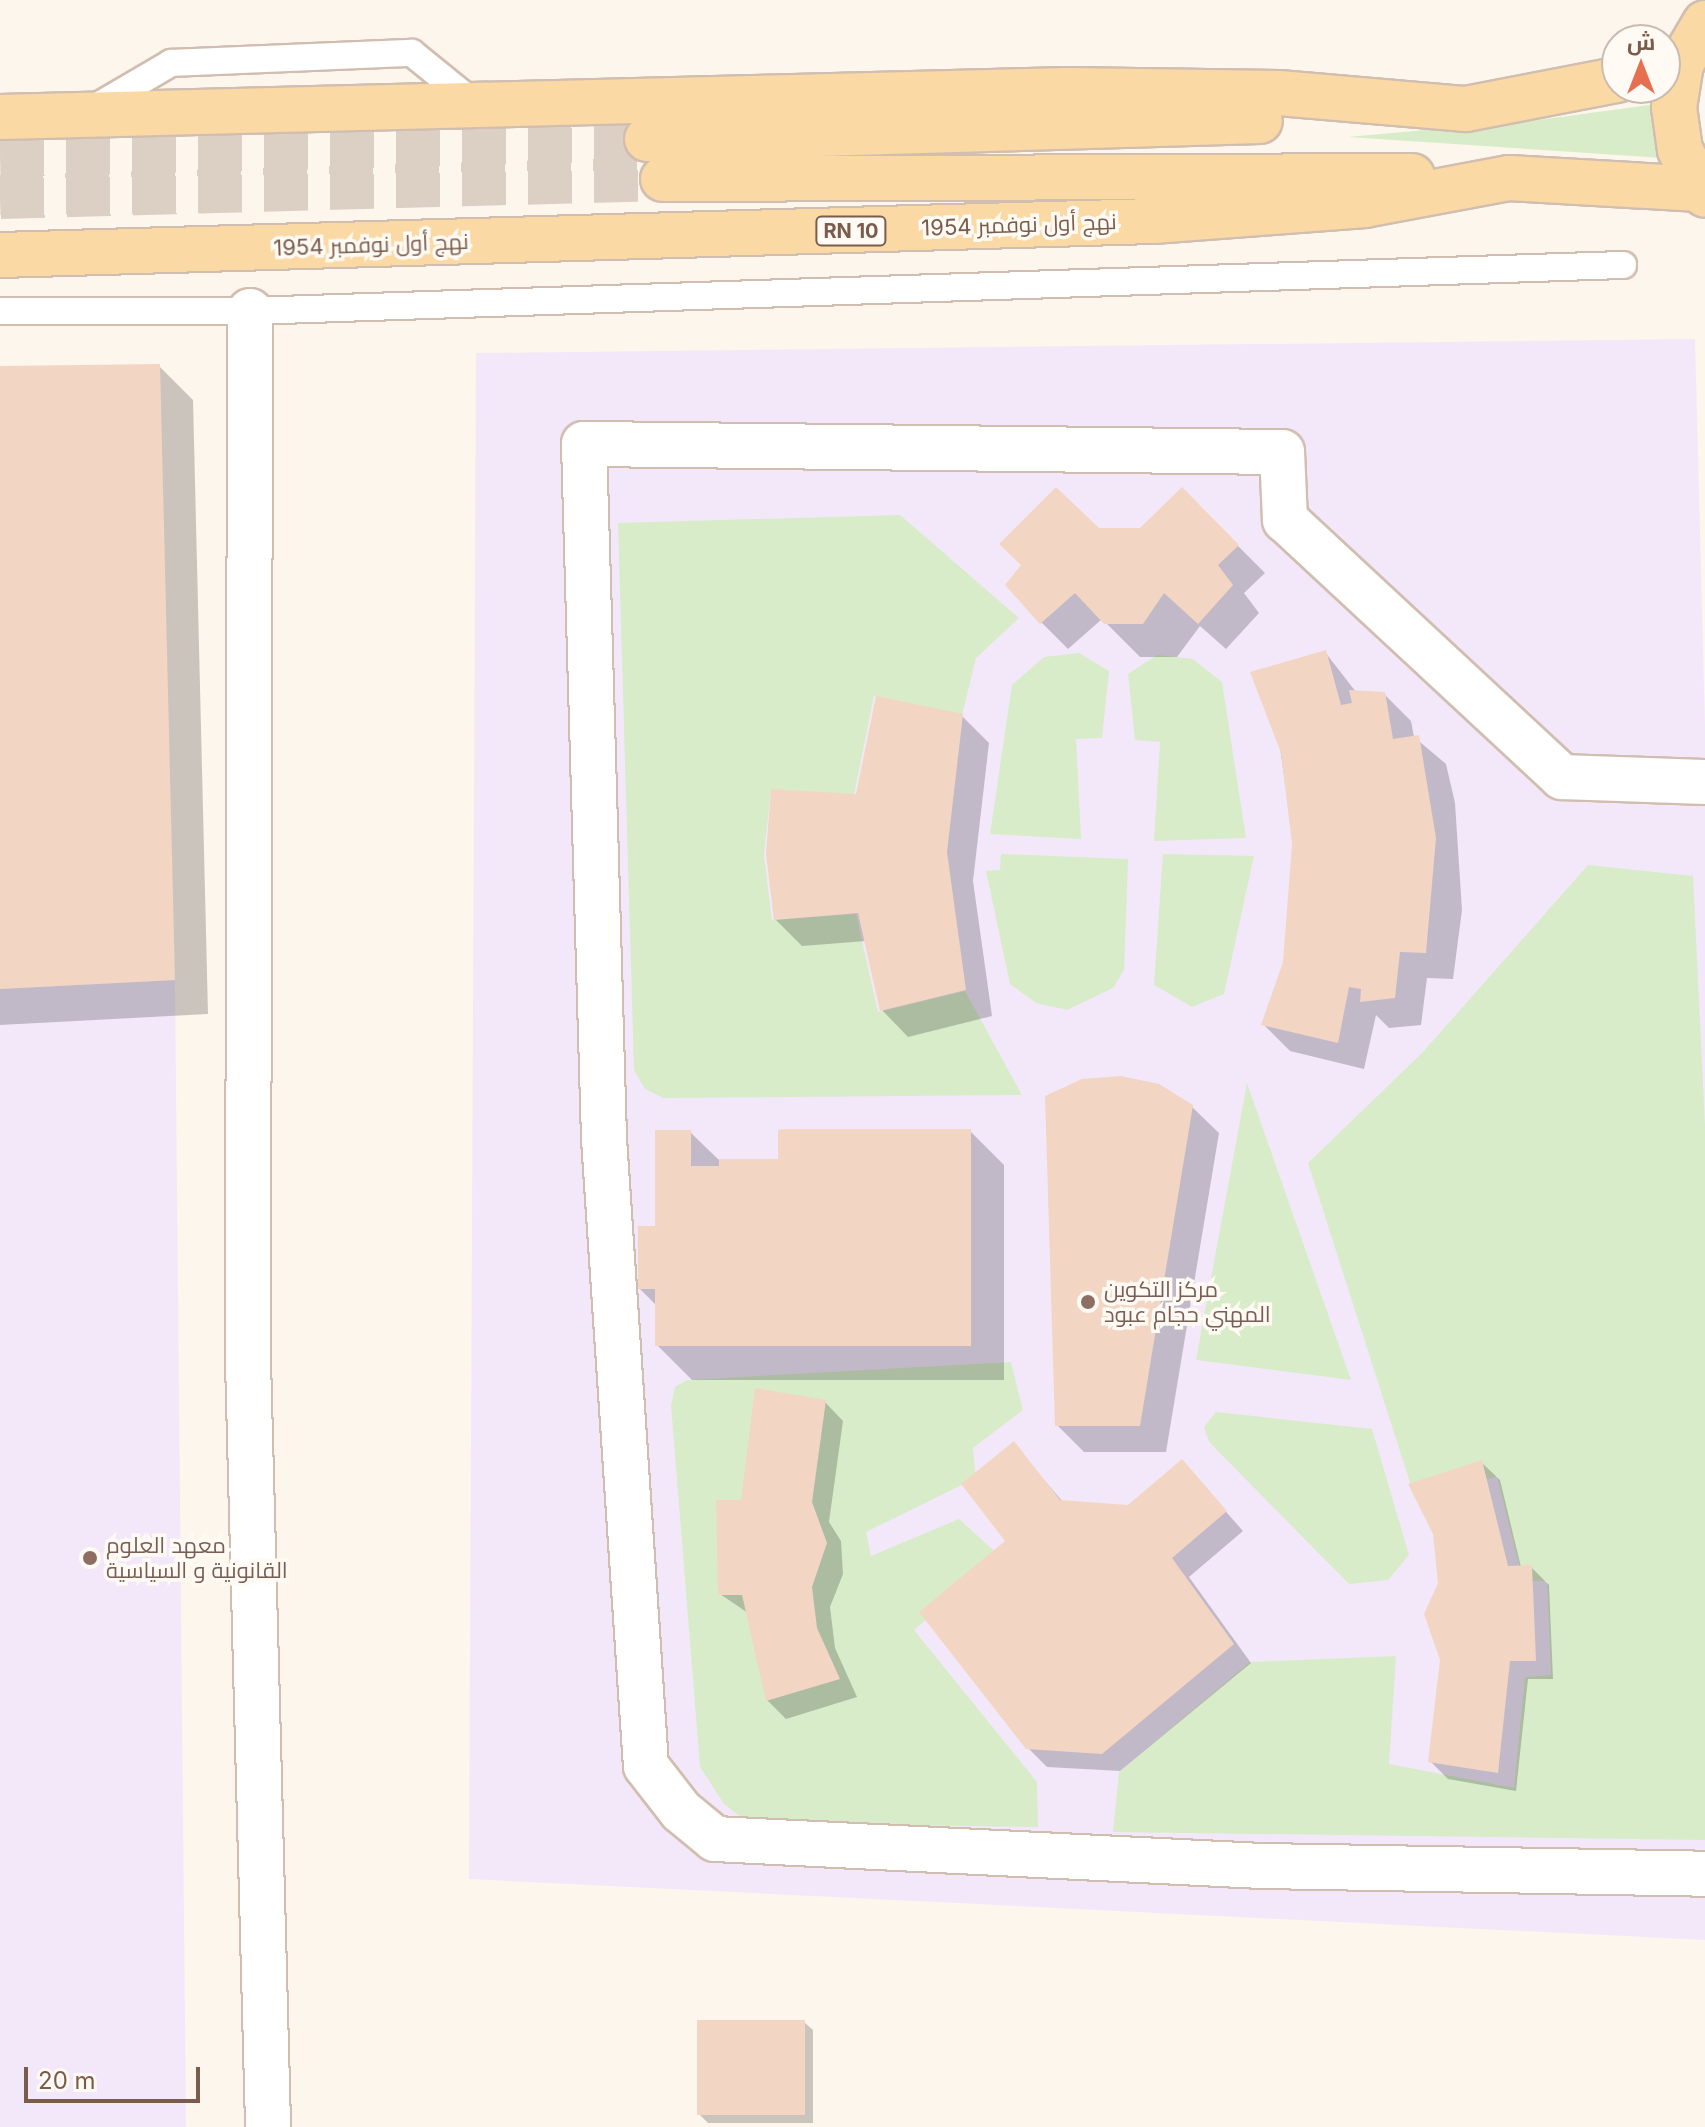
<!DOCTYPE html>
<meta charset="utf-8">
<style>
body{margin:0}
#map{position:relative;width:1705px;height:2127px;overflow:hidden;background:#fdf6ec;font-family:Inter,Cairo,sans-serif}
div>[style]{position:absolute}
.education>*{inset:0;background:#f3e8fa}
.green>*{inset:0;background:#d8ecc9}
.shadow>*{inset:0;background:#0003}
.building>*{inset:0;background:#f3d5c3}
.primary-tunnel>*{height:44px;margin-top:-22px;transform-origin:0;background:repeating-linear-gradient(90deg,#dcd0c4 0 44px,transparent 0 66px)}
.roads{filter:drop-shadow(2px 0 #d1beb0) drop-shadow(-2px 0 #d1beb0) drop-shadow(0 2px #d1beb0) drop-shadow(0 -2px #d1beb0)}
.service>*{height:26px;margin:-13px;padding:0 13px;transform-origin:13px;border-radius:13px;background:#fff}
.minor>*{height:44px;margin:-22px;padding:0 22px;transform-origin:22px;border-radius:22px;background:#fff}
.primary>*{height:44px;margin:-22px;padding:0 22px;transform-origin:22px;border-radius:22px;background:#fbd9a5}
.dots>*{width:22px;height:22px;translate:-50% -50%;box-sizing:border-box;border:4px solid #fffaf3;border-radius:50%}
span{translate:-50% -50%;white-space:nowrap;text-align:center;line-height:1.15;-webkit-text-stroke:7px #fffaf3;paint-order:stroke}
.shield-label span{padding:2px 6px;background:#fffaf3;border:2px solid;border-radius:6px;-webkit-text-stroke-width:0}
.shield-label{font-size:20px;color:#7a5c4d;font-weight:700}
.street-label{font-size:22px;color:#7a5c4d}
.education-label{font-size:22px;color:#785e54}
.left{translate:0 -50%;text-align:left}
.north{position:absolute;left:1601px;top:24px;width:80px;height:80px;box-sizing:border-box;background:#fffaf3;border:2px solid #cabbb1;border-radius:50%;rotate:0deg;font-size:22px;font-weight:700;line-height:32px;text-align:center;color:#7a5c4d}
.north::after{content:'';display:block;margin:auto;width:28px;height:36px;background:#e76f51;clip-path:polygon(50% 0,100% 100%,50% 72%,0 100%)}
.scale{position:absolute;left:24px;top:2067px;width:176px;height:36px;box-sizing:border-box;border:4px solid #7a5c4d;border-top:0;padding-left:10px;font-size:24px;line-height:28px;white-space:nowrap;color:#7a5c4d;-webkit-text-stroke:6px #fffaf3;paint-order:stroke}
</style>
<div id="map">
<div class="education">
<i style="clip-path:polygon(1695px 339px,1705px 725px,1705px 1940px,469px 1879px,476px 353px)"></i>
<i style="clip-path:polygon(175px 980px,186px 2127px,0 2127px,0 989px)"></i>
</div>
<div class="green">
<i style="clip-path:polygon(1664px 103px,1663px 158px,1348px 137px,1546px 119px)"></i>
<i style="clip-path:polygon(900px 515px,1019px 618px,976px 658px,962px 715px,874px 696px,854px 795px,771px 790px,764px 855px,772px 920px,856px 914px,878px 1012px,965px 991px,1022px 1095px,664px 1098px,645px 1089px,634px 1070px,618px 523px)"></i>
<i style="clip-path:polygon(1079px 653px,1109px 671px,1102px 738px,1076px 739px,1081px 839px,990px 834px,1012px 685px,1044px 657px)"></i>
<i style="clip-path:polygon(1157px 655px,1193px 659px,1222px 682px,1246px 838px,1154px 841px,1160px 742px,1135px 740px,1128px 674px)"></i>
<i style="clip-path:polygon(1001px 854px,1128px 859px,1124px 970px,1113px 988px,1067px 1010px,1036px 1003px,1010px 984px,986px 871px,1000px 870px)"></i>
<i style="clip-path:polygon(1163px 854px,1254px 856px,1224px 994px,1192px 1007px,1154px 985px)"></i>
<i style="clip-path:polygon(1588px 865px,1693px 876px,1705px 1126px,1705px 1840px,1113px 1832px,1119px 1772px,1250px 1662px,1396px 1656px,1389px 1764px,1514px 1788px,1525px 1677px,1551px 1675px,1547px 1581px,1523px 1581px,1497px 1476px,1423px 1499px,1413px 1492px,1308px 1163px,1423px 1052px)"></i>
<i style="clip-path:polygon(1247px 1083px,1351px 1380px,1196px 1360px)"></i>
<i style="clip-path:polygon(1011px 1362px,1023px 1410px,973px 1448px,976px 1478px,866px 1532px,871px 1556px,959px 1519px,1001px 1557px,914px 1630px,1037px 1782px,1038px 1827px,749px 1823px,724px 1804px,700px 1767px,671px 1405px,675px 1387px,687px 1380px)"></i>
<i style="clip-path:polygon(1216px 1412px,1372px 1429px,1409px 1555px,1388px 1580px,1349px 1584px,1209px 1442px,1204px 1427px)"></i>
</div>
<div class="shadow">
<i style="clip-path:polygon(159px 366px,193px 400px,208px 1014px,0 1025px,0 368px)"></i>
<i style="clip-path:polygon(1182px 490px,1265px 573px,1244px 593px,1259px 613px,1226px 649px,1200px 626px,1177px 657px,1140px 657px,1102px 619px,1068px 649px,1041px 622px,1098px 530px,1140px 530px)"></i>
<i style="clip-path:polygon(1325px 652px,1356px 692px,1384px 694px,1411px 721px,1414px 737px,1446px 764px,1455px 803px,1462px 910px,1453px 979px,1427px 978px,1421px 1025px,1389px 1028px,1376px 1015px,1364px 1069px,1290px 1051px,1263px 1024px,1281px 980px,1293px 902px,1294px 844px,1278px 734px)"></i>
<i style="clip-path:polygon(962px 716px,989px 743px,973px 881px,992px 1016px,908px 1037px,882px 1010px,866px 941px,802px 946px,775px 919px,858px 796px)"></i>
<i style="clip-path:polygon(1191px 1106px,1219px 1133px,1166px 1452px,1084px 1452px,1057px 1425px)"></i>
<i style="clip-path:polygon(970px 1131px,1004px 1165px,1004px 1380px,692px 1380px,657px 1345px,657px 1306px,640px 1289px,690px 1132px,720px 1161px,780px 1161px)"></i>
<i style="clip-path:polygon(825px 1402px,843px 1421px,829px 1522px,841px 1541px,843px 1574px,830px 1607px,835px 1648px,857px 1697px,786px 1719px,767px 1700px,748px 1613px,720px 1594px,743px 1502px)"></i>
<i style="clip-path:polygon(1013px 1444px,1063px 1502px,1128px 1507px,1182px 1462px,1243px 1531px,1189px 1577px,1251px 1663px,1120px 1771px,1047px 1767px,1028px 1748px,1008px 1541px)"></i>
<i style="clip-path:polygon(1481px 1462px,1500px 1480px,1521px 1567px,1531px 1567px,1549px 1585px,1553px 1679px,1528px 1679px,1516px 1791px,1448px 1779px,1430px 1761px,1442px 1660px,1440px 1584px)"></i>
<i style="clip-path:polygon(804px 2022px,813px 2030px,813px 2123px,708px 2123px,699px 2114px)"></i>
</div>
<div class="building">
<i style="clip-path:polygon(160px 364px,175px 980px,0 989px,0 366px)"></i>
<i style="clip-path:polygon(1056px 487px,1099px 528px,1140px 528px,1182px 487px,1239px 545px,1218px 565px,1233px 585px,1198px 624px,1164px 593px,1143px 624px,1104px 624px,1075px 593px,1040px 624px,1005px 585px,1021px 565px,999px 544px)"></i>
<i style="clip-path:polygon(1326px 650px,1341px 705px,1352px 703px,1349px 690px,1385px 692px,1393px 739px,1419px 735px,1436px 838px,1426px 953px,1400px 952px,1395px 998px,1360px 1002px,1361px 989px,1349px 987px,1338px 1043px,1261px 1025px,1283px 962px,1292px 844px,1281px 753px,1250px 672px)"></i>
<i style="clip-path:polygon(876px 696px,963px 714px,947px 852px,966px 990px,880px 1011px,858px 913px,774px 920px,766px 854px,771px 789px,856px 794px)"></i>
<i style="clip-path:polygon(1121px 1076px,1159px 1084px,1193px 1105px,1140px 1426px,1055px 1426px,1045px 1096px,1082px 1079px)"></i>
<i style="clip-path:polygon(785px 1129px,971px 1129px,971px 1346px,655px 1346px,655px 1289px,638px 1289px,638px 1226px,655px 1226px,655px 1130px,691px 1130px,691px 1166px,719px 1166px,719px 1159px,778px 1159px,778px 1130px)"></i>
<i style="clip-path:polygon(755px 1388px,826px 1400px,812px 1502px,827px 1543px,812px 1587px,817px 1628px,840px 1679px,766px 1701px,742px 1595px,718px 1595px,716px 1500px,741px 1500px)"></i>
<i style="clip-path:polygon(1014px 1441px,1060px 1500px,1128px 1505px,1182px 1459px,1227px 1511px,1172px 1558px,1234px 1644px,1102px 1754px,1026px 1749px,919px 1612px,1005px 1541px,961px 1484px)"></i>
<i style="clip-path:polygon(1482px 1460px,1508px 1566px,1532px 1565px,1536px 1661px,1510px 1661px,1498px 1773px,1428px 1762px,1440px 1660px,1424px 1614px,1438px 1583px,1433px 1534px,1408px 1484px)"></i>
<i style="clip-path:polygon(697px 2020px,805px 2020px,805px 2115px,697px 2115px)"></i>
</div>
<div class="primary-tunnel">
<i style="left:0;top:155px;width:647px;rotate:-1.42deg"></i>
<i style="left:0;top:197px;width:663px;rotate:-1.56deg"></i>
</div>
<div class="roads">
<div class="service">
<i style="left:91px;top:110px;width:93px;rotate:-30.4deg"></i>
<i style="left:171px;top:63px;width:241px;rotate:-2.4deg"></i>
<i style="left:412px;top:53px;width:82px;rotate:39.1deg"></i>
<i style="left:0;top:311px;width:250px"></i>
<i style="left:250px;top:311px;width:1374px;rotate:-1.92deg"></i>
</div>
<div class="minor">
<i style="left:250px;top:311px;width:1050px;rotate:90.11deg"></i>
<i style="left:248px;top:1361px;width:766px;rotate:88.5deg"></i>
<i style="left:1705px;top:782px;width:143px;rotate:-178deg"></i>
<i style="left:1562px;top:777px;width:378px;rotate:-137.1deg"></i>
<i style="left:1285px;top:520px;width:68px;rotate:-92.5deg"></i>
<i style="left:1282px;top:452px;width:698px;rotate:-179.34deg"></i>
<i style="left:584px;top:444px;width:695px;rotate:88.35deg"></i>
<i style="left:604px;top:1139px;width:628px;rotate:86.17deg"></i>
<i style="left:646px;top:1766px;width:57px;rotate:52.1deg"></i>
<i style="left:681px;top:1811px;width:44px;rotate:39.5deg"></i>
<i style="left:715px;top:1839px;width:548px;rotate:2.83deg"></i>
<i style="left:1262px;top:1866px;width:443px;rotate:1deg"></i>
</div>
<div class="primary">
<i style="left:1705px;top:23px;width:48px;rotate:120.3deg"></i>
<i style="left:1681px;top:64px;width:44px;rotate:99.2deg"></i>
<i style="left:1674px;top:107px;width:43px;rotate:82.1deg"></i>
<i style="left:1680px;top:150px;width:51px;rotate:60.9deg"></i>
<i style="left:0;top:117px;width:1067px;rotate:-1.45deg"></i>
<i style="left:1067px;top:90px;width:212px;rotate:0.8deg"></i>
<i style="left:1279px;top:93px;width:188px;rotate:4.9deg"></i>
<i style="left:1466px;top:109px;width:154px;rotate:-10.9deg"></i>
<i style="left:647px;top:139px;width:613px;rotate:-1.68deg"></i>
<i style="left:663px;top:179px;width:749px;rotate:-0.23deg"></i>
<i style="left:0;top:255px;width:1154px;rotate:-1.69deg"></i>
<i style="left:1153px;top:221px;width:213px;rotate:-4.3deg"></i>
<i style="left:1365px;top:205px;width:147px;rotate:-10.6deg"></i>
<i style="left:1509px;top:178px;width:190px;rotate:3.3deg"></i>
</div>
</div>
<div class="dots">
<i style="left:1088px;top:1302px;background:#8d6e63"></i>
<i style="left:90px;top:1558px;background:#8d6e63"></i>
</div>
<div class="shield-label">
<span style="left:851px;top:231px">RN 10</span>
</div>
<div class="street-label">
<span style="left:1019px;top:225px;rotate:-2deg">نهج أول نوفمبر 1954</span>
<span style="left:371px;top:245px;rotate:-2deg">نهج أول نوفمبر 1954</span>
</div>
<div class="education-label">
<span class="left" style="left:1104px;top:1302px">مركز التكوين<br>المهني حجام عبود</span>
<span class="left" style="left:106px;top:1558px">معهد العلوم<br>القانونية و السياسية</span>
</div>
<div class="north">ش</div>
<div class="scale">20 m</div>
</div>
